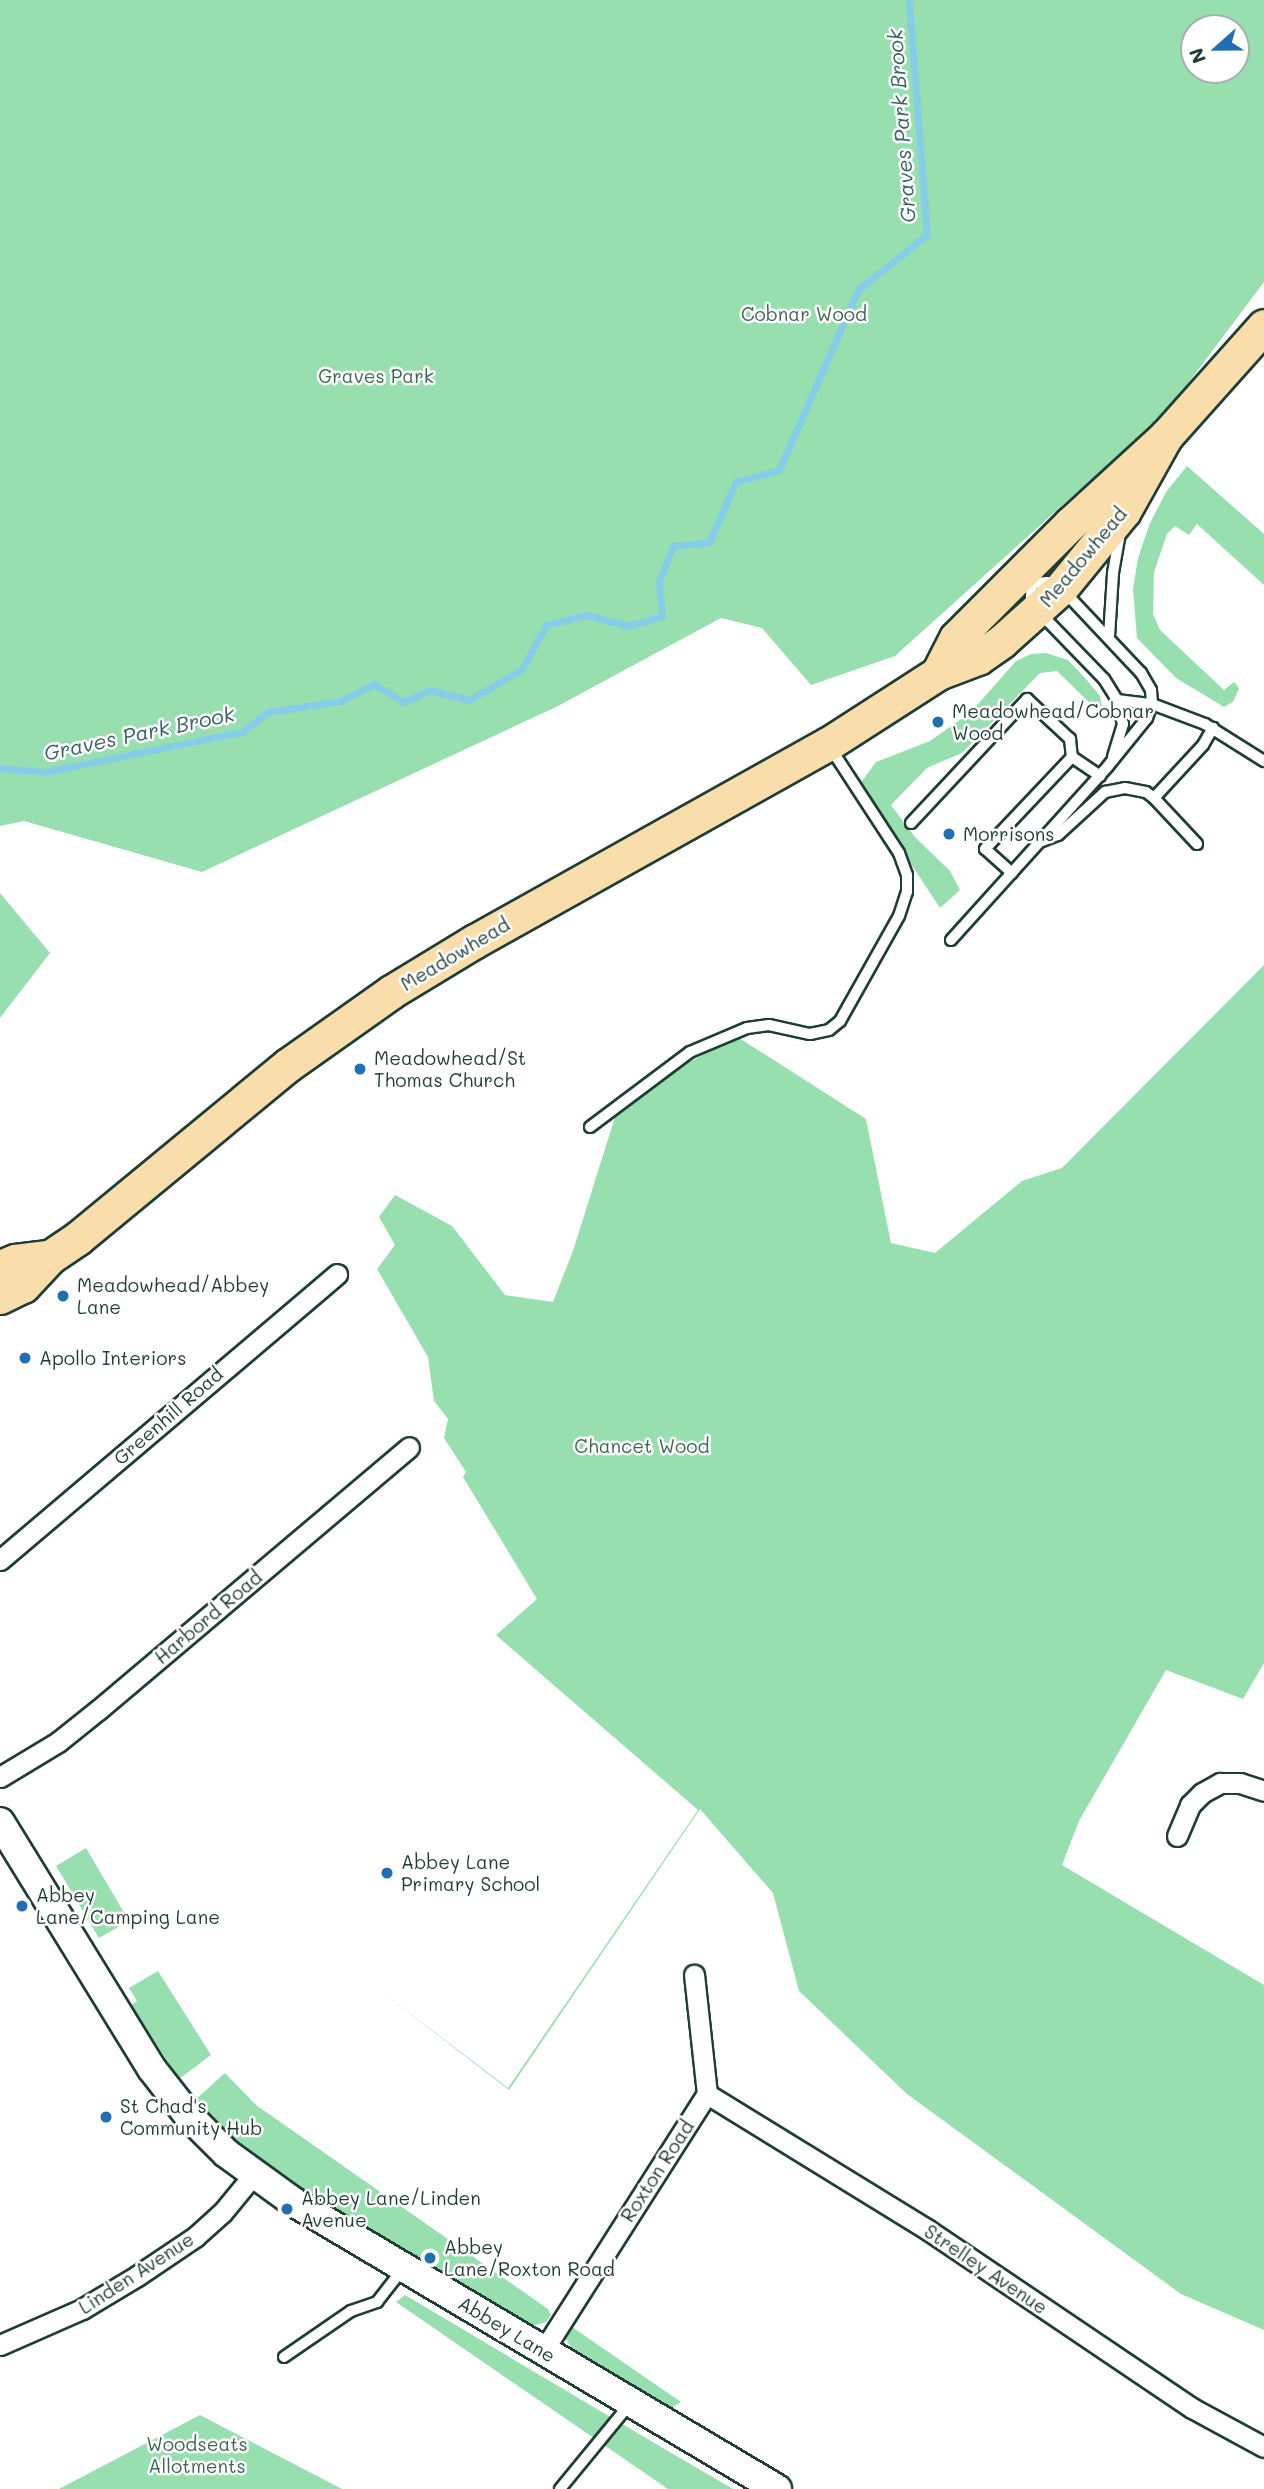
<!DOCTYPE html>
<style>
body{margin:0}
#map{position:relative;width:1264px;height:2489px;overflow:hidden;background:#fff;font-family:Mali,sans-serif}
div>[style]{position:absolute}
.green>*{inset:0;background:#97dfae}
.stream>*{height:7px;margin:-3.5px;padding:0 3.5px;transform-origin:3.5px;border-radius:3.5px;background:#86cde7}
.roads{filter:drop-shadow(2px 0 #1f3d34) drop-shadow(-2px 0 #1f3d34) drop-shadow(0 2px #1f3d34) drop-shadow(0 -2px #1f3d34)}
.service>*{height:10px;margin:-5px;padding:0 5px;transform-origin:5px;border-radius:5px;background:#fff}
.minor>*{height:19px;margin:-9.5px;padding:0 9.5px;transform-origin:9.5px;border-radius:9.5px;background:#fff}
.secondary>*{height:28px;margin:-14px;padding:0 14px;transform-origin:14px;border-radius:14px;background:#fff}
.trunk>*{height:33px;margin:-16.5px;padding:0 16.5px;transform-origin:16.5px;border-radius:16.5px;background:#f9deab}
.dots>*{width:19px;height:19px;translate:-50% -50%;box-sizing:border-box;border:4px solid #fff;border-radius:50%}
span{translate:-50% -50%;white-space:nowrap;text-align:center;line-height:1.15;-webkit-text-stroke:5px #fff;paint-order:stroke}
.park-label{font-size:19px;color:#3d6652}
.street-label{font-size:19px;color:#1f3d34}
.poi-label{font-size:19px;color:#1f3d34}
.left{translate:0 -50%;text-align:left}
.water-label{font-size:21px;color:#396161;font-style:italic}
.north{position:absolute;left:1180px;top:14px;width:70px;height:70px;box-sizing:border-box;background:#fff;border:2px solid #a5b1ae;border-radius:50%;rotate:249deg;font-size:19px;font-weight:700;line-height:28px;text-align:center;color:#1f3d34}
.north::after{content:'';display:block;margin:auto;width:24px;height:32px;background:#1f6fb2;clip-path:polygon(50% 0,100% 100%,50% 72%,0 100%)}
</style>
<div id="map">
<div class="green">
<i style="clip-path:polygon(evenodd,0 0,1264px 0,1264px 282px,1147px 438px,1077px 492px,895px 656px,811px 685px,762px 628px,721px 618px,556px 707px,202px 872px,24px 821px,0 826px,0 0,1194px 28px,1236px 28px,1236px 70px,1194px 70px,1194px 28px)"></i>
<i style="clip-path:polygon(1187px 466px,1264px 534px,1264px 585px,1197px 524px,1189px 535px,1175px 526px,1167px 534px,1154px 572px,1153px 614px,1160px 630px,1224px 690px,1234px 682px,1237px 685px,1239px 689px,1233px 702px,1224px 707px,1176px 678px,1137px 638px,1133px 589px,1138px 558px,1150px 523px,1166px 492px)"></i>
<i style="clip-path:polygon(1046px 653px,1068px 660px,1086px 679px,1100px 696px,1104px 717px,1057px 671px,1040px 673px,962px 753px,927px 768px,891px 805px,915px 837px,950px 871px,960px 890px,940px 908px,859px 785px,876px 762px,930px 741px,971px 712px,1016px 661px,1031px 654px)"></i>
<i style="clip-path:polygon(0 893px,50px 953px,0 1018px)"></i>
<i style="clip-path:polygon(1264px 965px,1264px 1663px,1243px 1699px,1166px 1670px,1079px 1821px,1062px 1865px,1264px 1985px,1264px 2330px,1181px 2294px,907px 2094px,799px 1991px,773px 1893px,700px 1809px,509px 2090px,374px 1986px,508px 2088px,698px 1810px,496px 1635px,537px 1599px,463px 1477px,466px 1472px,444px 1438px,448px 1419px,434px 1401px,428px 1357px,377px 1269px,395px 1245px,379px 1217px,395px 1195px,452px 1226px,505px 1295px,553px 1302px,573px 1251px,620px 1101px,736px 1036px,866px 1119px,891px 1243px,935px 1253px,1022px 1181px,1062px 1168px)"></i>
<i style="clip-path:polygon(86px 1848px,129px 1921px,99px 1938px,56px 1866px)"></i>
<i style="clip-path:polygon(158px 1971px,211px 2055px,179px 2079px,131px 2005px,137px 2001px,129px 1988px)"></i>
<i style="clip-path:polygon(225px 2073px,256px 2105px,548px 2309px,551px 2315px,546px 2322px,532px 2326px,521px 2321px,243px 2155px,213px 2126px,211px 2116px,195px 2100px)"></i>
<i style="clip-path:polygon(405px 2295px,656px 2444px,733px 2489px,668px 2489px,396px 2302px)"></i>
<i style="clip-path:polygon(572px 2327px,681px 2402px,670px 2409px,574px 2352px,566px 2339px)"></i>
<i style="clip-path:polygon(200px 2415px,342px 2489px,59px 2489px)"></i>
</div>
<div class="stream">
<i style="left:0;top:768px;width:45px;rotate:5.1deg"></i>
<i style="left:45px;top:772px;width:201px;rotate:-11.5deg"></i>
<i style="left:242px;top:732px;width:33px;rotate:-38deg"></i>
<i style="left:268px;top:712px;width:74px;rotate:-8.6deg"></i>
<i style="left:341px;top:701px;width:37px;rotate:-27deg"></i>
<i style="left:374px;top:684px;width:35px;rotate:31deg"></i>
<i style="left:404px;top:702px;width:29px;rotate:-25deg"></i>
<i style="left:430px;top:690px;width:40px;rotate:14.4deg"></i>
<i style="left:469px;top:700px;width:61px;rotate:-30.3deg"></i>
<i style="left:522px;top:669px;width:50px;rotate:-61.4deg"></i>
<i style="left:546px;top:625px;width:41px;rotate:-14deg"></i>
<i style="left:586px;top:615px;width:43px;rotate:14.7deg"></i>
<i style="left:628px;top:626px;width:35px;rotate:-16deg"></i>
<i style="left:662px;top:616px;width:34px;rotate:-95deg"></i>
<i style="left:659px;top:582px;width:39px;rotate:-69deg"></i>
<i style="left:673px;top:546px;width:36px;rotate:-6deg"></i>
<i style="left:709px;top:542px;width:66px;rotate:-65.8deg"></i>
<i style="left:736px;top:482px;width:45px;rotate:-15.6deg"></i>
<i style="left:779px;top:470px;width:197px;rotate:-66.3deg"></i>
<i style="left:858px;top:290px;width:88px;rotate:-38.6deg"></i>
<i style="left:927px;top:235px;width:236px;rotate:-94.4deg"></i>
</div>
<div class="roads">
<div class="service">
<i style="left:1032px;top:578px;width:19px;rotate:93deg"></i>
<i style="left:1031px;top:597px;width:16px;rotate:63deg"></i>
<i style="left:1038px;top:611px;width:95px;rotate:45.9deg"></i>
<i style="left:1104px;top:679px;width:25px;rotate:58deg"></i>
<i style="left:1117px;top:700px;width:25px;rotate:76deg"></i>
<i style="left:1123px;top:724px;width:34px;rotate:107deg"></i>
<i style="left:1109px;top:637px;width:64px;rotate:-86.4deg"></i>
<i style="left:1113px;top:573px;width:41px;rotate:-80.1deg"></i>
<i style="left:1117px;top:700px;width:35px;rotate:7deg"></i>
<i style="left:1152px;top:704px;width:57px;rotate:20.7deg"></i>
<i style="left:1205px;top:724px;width:70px;rotate:32.1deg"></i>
<i style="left:1154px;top:798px;width:72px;rotate:-47.2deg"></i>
<i style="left:1203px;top:745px;width:20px;rotate:-60deg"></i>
<i style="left:911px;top:823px;width:170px;rotate:-46.9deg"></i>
<i style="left:1027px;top:699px;width:59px;rotate:42.9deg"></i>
<i style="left:1070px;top:739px;width:18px;rotate:84deg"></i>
<i style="left:1042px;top:841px;width:17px;rotate:-21deg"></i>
<i style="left:1058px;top:835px;width:64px;rotate:-42.5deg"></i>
<i style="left:1105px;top:792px;width:20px;rotate:-11deg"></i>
<i style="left:1125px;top:788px;width:21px;rotate:11deg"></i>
<i style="left:1146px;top:792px;width:10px;rotate:37deg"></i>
<i style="left:1154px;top:798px;width:63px;rotate:46.9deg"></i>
<i style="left:1012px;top:873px;width:36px;rotate:-138deg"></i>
<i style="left:985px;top:849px;width:127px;rotate:-46.6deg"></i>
<i style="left:1072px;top:757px;width:34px;rotate:34deg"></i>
<i style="left:951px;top:940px;width:234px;rotate:-47.9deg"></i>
<i style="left:1108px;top:766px;width:62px;rotate:-50.9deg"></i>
<i style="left:1147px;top:718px;width:15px;rotate:-70deg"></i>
<i style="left:1152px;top:704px;width:14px;rotate:-94deg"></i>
<i style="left:1151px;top:690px;width:20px;rotate:-120deg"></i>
<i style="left:1141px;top:673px;width:117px;rotate:-133.3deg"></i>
<i style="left:1061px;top:588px;width:15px;rotate:-157deg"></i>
<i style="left:1047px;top:582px;width:22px;rotate:175deg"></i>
<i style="left:590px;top:1127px;width:125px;rotate:-36.9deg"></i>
<i style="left:690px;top:1052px;width:62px;rotate:-22.8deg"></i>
<i style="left:747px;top:1028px;width:22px;rotate:-8deg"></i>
<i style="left:769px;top:1025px;width:42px;rotate:12.4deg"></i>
<i style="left:810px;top:1034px;width:19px;rotate:-12deg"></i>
<i style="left:829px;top:1030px;width:14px;rotate:-39deg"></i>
<i style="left:840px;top:1021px;width:120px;rotate:-60.7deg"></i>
<i style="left:899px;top:916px;width:25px;rotate:-72deg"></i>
<i style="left:907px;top:892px;width:17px;rotate:-90deg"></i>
<i style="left:907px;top:875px;width:23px;rotate:-110deg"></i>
<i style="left:899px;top:853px;width:126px;rotate:-123.1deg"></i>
<i style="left:284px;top:2357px;width:81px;rotate:-34.5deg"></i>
<i style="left:351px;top:2311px;width:28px;rotate:-19deg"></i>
<i style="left:377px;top:2302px;width:41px;rotate:-52deg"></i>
<i style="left:560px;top:2489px;width:109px;rotate:-50.6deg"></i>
</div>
<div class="minor">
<i style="left:0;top:1560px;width:442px;rotate:-40.3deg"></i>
<i style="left:0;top:1777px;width:68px;rotate:-31.1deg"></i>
<i style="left:58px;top:1742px;width:51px;rotate:-38.7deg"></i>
<i style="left:98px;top:1710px;width:407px;rotate:-40.2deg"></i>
<i style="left:1177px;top:1836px;width:34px;rotate:-67deg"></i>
<i style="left:1190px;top:1805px;width:17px;rotate:-45deg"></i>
<i style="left:1202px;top:1793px;width:21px;rotate:-29deg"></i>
<i style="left:1220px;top:1783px;width:20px"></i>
<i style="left:1240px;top:1783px;width:25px;rotate:18deg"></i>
<i style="left:707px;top:2094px;width:259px;rotate:31.6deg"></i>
<i style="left:928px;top:2230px;width:318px;rotate:34deg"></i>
<i style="left:1192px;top:2408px;width:82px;rotate:28.4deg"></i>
<i style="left:0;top:2345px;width:90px;rotate:-23.7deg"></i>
<i style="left:82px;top:2309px;width:64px;rotate:-31deg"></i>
<i style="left:137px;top:2276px;width:70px;rotate:-33.9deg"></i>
<i style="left:195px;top:2237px;width:36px;rotate:-42deg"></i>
<i style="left:222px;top:2213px;width:50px;rotate:-50.6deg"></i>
<i style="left:543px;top:2351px;width:305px;rotate:-57.5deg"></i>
<i style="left:707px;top:2094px;width:120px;rotate:-96.2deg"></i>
</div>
<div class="secondary">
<i style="left:0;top:1822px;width:290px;rotate:58.4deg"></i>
<i style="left:152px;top:2069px;width:58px;rotate:52deg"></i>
<i style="left:188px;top:2115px;width:54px;rotate:45deg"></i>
<i style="left:226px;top:2153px;width:82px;rotate:36deg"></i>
<i style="left:292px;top:2201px;width:564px;rotate:30.7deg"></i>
</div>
<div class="trunk">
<i style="left:938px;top:673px;width:39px;rotate:-63deg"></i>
<i style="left:956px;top:638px;width:163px;rotate:-45deg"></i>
<i style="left:1071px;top:523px;width:129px;rotate:-42.5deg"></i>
<i style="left:1166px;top:436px;width:147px;rotate:-48.3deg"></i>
<i style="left:0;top:1267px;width:16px;rotate:-22deg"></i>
<i style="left:15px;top:1261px;width:35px;rotate:-7deg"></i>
<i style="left:50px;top:1257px;width:34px;rotate:-34deg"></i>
<i style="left:78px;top:1238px;width:272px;rotate:-39.5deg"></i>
<i style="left:288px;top:1065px;width:126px;rotate:-35.3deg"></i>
<i style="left:391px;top:992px;width:98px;rotate:-31.3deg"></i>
<i style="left:475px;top:941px;width:404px;rotate:-29.2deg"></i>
<i style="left:828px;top:744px;width:131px;rotate:-32.8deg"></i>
<i style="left:938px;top:673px;width:43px;rotate:-20.6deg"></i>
<i style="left:978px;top:658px;width:29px;rotate:-35deg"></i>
<i style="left:1002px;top:641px;width:79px;rotate:-41.9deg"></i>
<i style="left:1061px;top:588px;width:99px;rotate:-50.7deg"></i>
<i style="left:1124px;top:511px;width:86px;rotate:-60.8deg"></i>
<i style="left:0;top:1297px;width:25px;rotate:-26deg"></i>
<i style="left:23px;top:1286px;width:40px;rotate:-47deg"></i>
</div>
</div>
<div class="dots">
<i style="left:938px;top:722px;background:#1f6fb2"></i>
<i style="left:949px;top:834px;background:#1f6fb2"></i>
<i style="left:360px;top:1069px;background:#1f6fb2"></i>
<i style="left:63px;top:1296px;background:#1f6fb2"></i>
<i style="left:25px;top:1358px;background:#1f6fb2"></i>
<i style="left:387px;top:1873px;background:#1f6fb2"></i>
<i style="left:22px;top:1906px;background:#1f6fb2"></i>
<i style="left:106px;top:2117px;background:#1f6fb2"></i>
<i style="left:287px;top:2209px;background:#1f6fb2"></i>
<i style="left:430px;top:2258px;background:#1f6fb2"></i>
</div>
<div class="park-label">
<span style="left:804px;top:314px">Cobnar Wood</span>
<span style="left:376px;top:376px">Graves Park</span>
<span style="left:642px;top:1446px">Chancet Wood</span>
<span style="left:197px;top:2455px">Woodseats<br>Allotments</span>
</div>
<div class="street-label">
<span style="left:1083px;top:557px;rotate:-50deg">Meadowhead</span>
<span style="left:455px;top:954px;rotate:-31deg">Meadowhead</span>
<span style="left:168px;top:1416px;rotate:-41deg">Greenhill Road</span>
<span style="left:208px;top:1617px;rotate:-40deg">Harbord Road</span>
<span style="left:657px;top:2171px;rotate:-57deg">Roxton Road</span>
<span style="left:986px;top:2269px;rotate:34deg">Strelley Avenue</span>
<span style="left:136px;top:2273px;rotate:-33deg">Linden Avenue</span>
<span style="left:507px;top:2329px;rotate:31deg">Abbey Lane</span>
</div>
<div class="poi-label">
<span class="left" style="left:952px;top:722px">Meadowhead/Cobnar<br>Wood</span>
<span class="left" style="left:963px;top:834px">Morrisons</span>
<span class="left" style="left:374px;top:1069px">Meadowhead/St<br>Thomas Church</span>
<span class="left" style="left:77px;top:1296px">Meadowhead/Abbey<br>Lane</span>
<span class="left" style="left:39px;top:1358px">Apollo Interiors</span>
<span class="left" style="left:401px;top:1873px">Abbey Lane<br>Primary School</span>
<span class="left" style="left:36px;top:1906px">Abbey<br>Lane/Camping Lane</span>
<span class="left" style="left:120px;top:2117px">St Chad's<br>Community Hub</span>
<span class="left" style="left:301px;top:2209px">Abbey Lane/Linden<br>Avenue</span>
<span class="left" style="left:444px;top:2258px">Abbey<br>Lane/Roxton Road</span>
</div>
<div class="water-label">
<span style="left:901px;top:126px;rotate:-94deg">Graves Park Brook</span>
<span style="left:139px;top:733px;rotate:-12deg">Graves Park Brook</span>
</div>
<div class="north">N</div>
</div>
